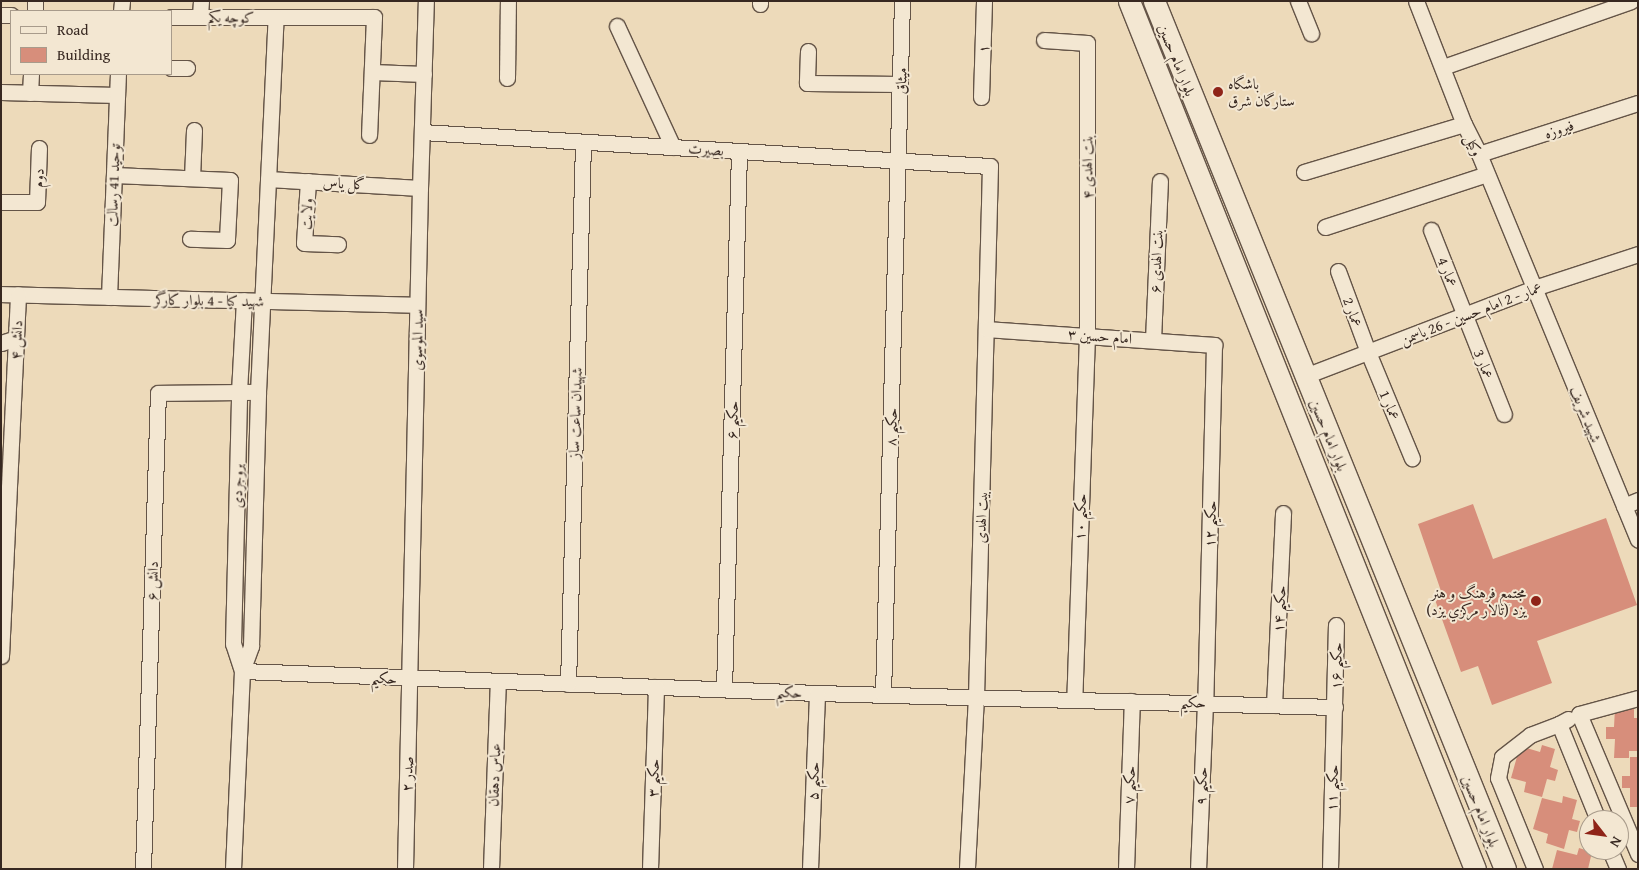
<!DOCTYPE html>
<meta charset="utf-8">
<style>
body{margin:0}
#map{position:relative;width:1639px;height:870px;overflow:hidden;background:#eddaba;font-family:"Gentium Book Plus",Amiri,serif}
div>[style]{position:absolute}
.building>*{inset:0;background:#d78e7b}
.roads{filter:drop-shadow(1px 0 #645447) drop-shadow(-1px 0 #645447) drop-shadow(0 1px #645447) drop-shadow(0 -1px #645447)}
.minor>*{height:15px;margin:-7.5px;padding:0 7.5px;transform-origin:7.5px;border-radius:7.5px;background:#f3e7d2}
.secondary>*{height:21px;margin:-10.5px;padding:0 10.5px;transform-origin:10.5px;border-radius:10.5px;background:#f3e7d2}
.dots>*{width:14px;height:14px;translate:-50% -50%;box-sizing:border-box;border:2px solid #f3e7d2;border-radius:50%}
span{translate:-50% -50%;white-space:nowrap;text-align:center;line-height:1.15;-webkit-text-stroke:4px #f3e7d2;paint-order:stroke}
.street-label{font-size:15px;color:#372821}
.poi-label{font-size:15px;color:#372821}
.left{translate:0 -50%;text-align:left}
.right{translate:-100% -50%;text-align:right}
.frame{position:absolute;inset:0;border:2px solid #372821;pointer-events:none}
.legend{position:absolute;left:10px;top:10px;width:162px;height:65px;box-sizing:border-box;background:#f3e7d2;border:1px solid #a89b8b;margin:0;padding:6px 9px;list-style:none;font-size:15px;color:#372821}
.legend li{display:flex;align-items:center;gap:10px;height:25px}
.legend b{width:25px;border:1px solid #a89b8b}
.north{position:absolute;left:1579px;top:810px;width:50px;height:50px;box-sizing:border-box;background:#f3e7d2;border:1px solid #a89b8b;border-radius:50%;rotate:120deg;font-size:14px;font-weight:700;line-height:20px;text-align:center;color:#372821}
.north::after{content:'';display:block;margin:auto;width:18px;height:22px;background:#8f2418;clip-path:polygon(50% 0,100% 100%,50% 72%,0 100%)}
</style>
<div id="map">
<div class="building">
<i style="clip-path:polygon(1473px 504px,1493px 559px,1606px 518px,1637px 605px,1537px 641px,1552px 683px,1492px 705px,1478px 666px,1461px 672px,1434px 597px,1442px 594px,1418px 524px)"></i>
<i style="clip-path:polygon(1615px 708px,1634px 708px,1634px 718px,1638px 718px,1638px 751px,1629px 751px,1629px 758px,1614px 758px,1615px 739px,1606px 739px,1606px 727px,1614px 727px)"></i>
<i style="clip-path:polygon(1542px 745px,1555px 749px,1550px 767px,1558px 770px,1555px 781px,1547px 779px,1542px 797px,1524px 792px,1526px 782px,1511px 778px,1520px 746px,1540px 752px)"></i>
<i style="clip-path:polygon(1630px 757px,1638px 757px,1638px 807px,1630px 807px,1630px 788px,1622px 788px,1622px 776px,1630px 776px)"></i>
<i style="clip-path:polygon(1563px 796px,1577px 800px,1572px 819px,1580px 821px,1577px 832px,1569px 830px,1564px 849px,1546px 843px,1548px 834px,1533px 829px,1542px 798px,1562px 803px)"></i>
<i style="clip-path:polygon(1579px 848px,1592px 852px,1588px 869px,1552px 869px,1557px 850px,1577px 855px)"></i>
</div>
<div class="roads">
<div class="minor">
<i style="left:201px;top:1px;width:16px;rotate:94deg"></i>
<i style="left:200px;top:17px;width:174px"></i>
<i style="left:374px;top:17px;width:118px;rotate:92.4deg"></i>
<i style="left:1298px;top:1px;width:35px;rotate:68deg"></i>
<i style="left:1416px;top:1px;width:132px;rotate:68.7deg"></i>
<i style="left:1464px;top:124px;width:34px;rotate:63deg"></i>
<i style="left:1479px;top:154px;width:417px;rotate:67.6deg"></i>
<i style="left:760px;top:4px;width:3px;rotate:-90deg"></i>
<i style="left:35px;top:11px;width:10px;rotate:-90deg"></i>
<i style="left:121px;top:11px;width:10px;rotate:-84deg"></i>
<i style="left:1px;top:15px;width:10px"></i>
<i style="left:171px;top:17px;width:29px"></i>
<i style="left:617px;top:26px;width:133px;rotate:65.2deg"></i>
<i style="left:1044px;top:40px;width:43px;rotate:4deg"></i>
<i style="left:1087px;top:43px;width:292px;rotate:90deg"></i>
<i style="left:1087px;top:335px;width:364px;rotate:92deg"></i>
<i style="left:808px;top:51px;width:32px;rotate:92deg"></i>
<i style="left:807px;top:83px;width:93px;rotate:0.6deg"></i>
<i style="left:1443px;top:67px;width:199px;rotate:-19.3deg"></i>
<i style="left:171px;top:68px;width:16px"></i>
<i style="left:372px;top:72px;width:52px;rotate:2.2deg"></i>
<i style="left:507px;top:78px;width:77px;rotate:-89.3deg"></i>
<i style="left:1px;top:92px;width:116px;rotate:1.5deg"></i>
<i style="left:30px;top:93px;width:19px;rotate:-87deg"></i>
<i style="left:981px;top:97px;width:96px;rotate:-88.2deg"></i>
<i style="left:422px;top:132px;width:569px;rotate:3.43deg"></i>
<i style="left:990px;top:166px;width:530px;rotate:91.51deg"></i>
<i style="left:976px;top:696px;width:173px;rotate:93deg"></i>
<i style="left:1479px;top:154px;width:167px;rotate:-17.8deg"></i>
<i style="left:1304px;top:172px;width:167px;rotate:-16.7deg"></i>
<i style="left:114px;top:175px;width:116px;rotate:2.5deg"></i>
<i style="left:230px;top:180px;width:60px;rotate:92.9deg"></i>
<i style="left:227px;top:240px;width:37px;rotate:-178deg"></i>
<i style="left:192px;top:178px;width:48px;rotate:-87.6deg"></i>
<i style="left:268px;top:179px;width:152px;rotate:3.4deg"></i>
<i style="left:308px;top:181px;width:62px;rotate:93.7deg"></i>
<i style="left:304px;top:243px;width:34px;rotate:2deg"></i>
<i style="left:1px;top:202px;width:36px"></i>
<i style="left:37px;top:202px;width:54px;rotate:-87.9deg"></i>
<i style="left:1325px;top:227px;width:170px;rotate:-18.1deg"></i>
<i style="left:1431px;top:230px;width:198px;rotate:68.4deg"></i>
<i style="left:1338px;top:271px;width:86px;rotate:69.7deg"></i>
<i style="left:1368px;top:352px;width:115px;rotate:67.5deg"></i>
<i style="left:1px;top:294px;width:416px;rotate:1.5deg"></i>
<i style="left:109px;top:297px;width:223px;rotate:-87.7deg"></i>
<i style="left:986px;top:329px;width:229px;rotate:4deg"></i>
<i style="left:1214px;top:345px;width:358px;rotate:91.4deg"></i>
<i style="left:1205px;top:703px;width:166px;rotate:92.4deg"></i>
<i style="left:1153px;top:340px;width:159px;rotate:-87.5deg"></i>
<i style="left:1px;top:343px;width:16px;rotate:-18deg"></i>
<i style="left:1305px;top:376px;width:245px;rotate:-21deg"></i>
<i style="left:1534px;top:288px;width:109px;rotate:-18.1deg"></i>
<i style="left:1624px;top:506px;width:15px;rotate:-23deg"></i>
<i style="left:1px;top:656px;width:362px;rotate:-87.3deg"></i>
<i style="left:242px;top:671px;width:575px;rotate:2.19deg"></i>
<i style="left:817px;top:693px;width:518px;rotate:1.55deg"></i>
<i style="left:242px;top:671px;width:28px;rotate:-108deg"></i>
<i style="left:233px;top:644px;width:252px;rotate:-88.6deg"></i>
<i style="left:239px;top:392px;width:92px;rotate:-86.9deg"></i>
<i style="left:568px;top:684px;width:542px;rotate:-88.41deg"></i>
<i style="left:724px;top:689px;width:538px;rotate:-88.4deg"></i>
<i style="left:883px;top:694px;width:693px;rotate:-88.43deg"></i>
<i style="left:1638px;top:698px;width:61px;rotate:164.8deg"></i>
<i style="left:1579px;top:714px;width:152px;rotate:67.1deg"></i>
<i style="left:1274px;top:705px;width:192px;rotate:-87.3deg"></i>
<i style="left:1568px;top:719px;width:10px;rotate:151deg"></i>
<i style="left:1559px;top:724px;width:104px;rotate:67.9deg"></i>
<i style="left:1610px;top:850px;width:21px;rotate:67deg"></i>
<i style="left:143px;top:869px;width:476px;rotate:-88.2deg"></i>
<i style="left:158px;top:393px;width:100px;rotate:-0.6deg"></i>
<i style="left:233px;top:869px;width:198px;rotate:-87.4deg"></i>
<i style="left:242px;top:671px;width:27px;rotate:-70deg"></i>
<i style="left:251px;top:646px;width:254px;rotate:-88.4deg"></i>
<i style="left:258px;top:392px;width:375px;rotate:-87.3deg"></i>
<i style="left:405px;top:869px;width:681px;rotate:-88.74deg"></i>
<i style="left:420px;top:188px;width:187px;rotate:-88.2deg"></i>
<i style="left:491px;top:869px;width:187px;rotate:-87.9deg"></i>
<i style="left:650px;top:869px;width:182px;rotate:-88.1deg"></i>
<i style="left:810px;top:869px;width:176px;rotate:-87.7deg"></i>
<i style="left:1126px;top:869px;width:168px;rotate:-88deg"></i>
<i style="left:1330px;top:869px;width:244px;rotate:-88.6deg"></i>
<i style="left:1535px;top:869px;width:98px;rotate:-112.1deg"></i>
<i style="left:1498px;top:778px;width:21px;rotate:-79deg"></i>
<i style="left:1502px;top:757px;width:36px;rotate:-38deg"></i>
<i style="left:1530px;top:735px;width:31px;rotate:-21deg"></i>
</div>
<div class="secondary">
<i style="left:1129px;top:1px;width:934px;rotate:68.27deg"></i>
<i style="left:1154px;top:1px;width:936px;rotate:67.98deg"></i>
</div>
</div>
<div class="dots">
<i style="left:1218px;top:92px;background:#8f2418"></i>
<i style="left:1536px;top:601px;background:#8f2418"></i>
</div>
<div class="street-label">
<span style="left:231px;top:17px;rotate:1deg">کوچه یکم</span>
<span style="left:983px;top:49px;rotate:-88deg">۱</span>
<span style="left:1177px;top:60px;rotate:68deg">بلوار امام حسین</span>
<span style="left:901px;top:81px;rotate:-89deg">میثاق</span>
<span style="left:1559px;top:129px;rotate:-18deg">فیروزه</span>
<span style="left:1474px;top:145px;rotate:65deg">وکیل</span>
<span style="left:706px;top:149px;rotate:3deg">بصیرت</span>
<span style="left:1087px;top:167px;rotate:-90deg">بنت الهدی ۴</span>
<span style="left:38px;top:178px;rotate:-88deg">دوم</span>
<span style="left:344px;top:183px;rotate:3deg">گل یاس</span>
<span style="left:113px;top:185px;rotate:-88deg">توحید 41 رسالت</span>
<span style="left:306px;top:214px;rotate:-87deg">ولایت</span>
<span style="left:1156px;top:261px;rotate:-88deg">بنت الهدی ۶</span>
<span style="left:1448px;top:272px;rotate:68deg">عمار 4</span>
<span style="left:209px;top:300px;rotate:1deg">شهید کیا - 4 بلوار کارگر</span>
<span style="left:1353px;top:312px;rotate:70deg">عمار 2</span>
<span style="left:1471px;top:313px;rotate:-21deg">عمار - 2 امام حسین - 26 یاسمن</span>
<span style="left:1100px;top:336px;rotate:4deg">امام حسین ۳</span>
<span style="left:16px;top:340px;rotate:-87deg">دانش ۴</span>
<span style="left:417px;top:340px;rotate:-89deg">سید الموسوی</span>
<span style="left:1484px;top:364px;rotate:69deg">عمار 3</span>
<span style="left:1390px;top:405px;rotate:67deg">عمار 1</span>
<span style="left:575px;top:413px;rotate:-88deg">شهیدان ساعت ساز</span>
<span style="left:1586px;top:414px;rotate:68deg">شهید شریف</span>
<span style="left:732px;top:420px;rotate:-88deg">حکیم ۶</span>
<span style="left:891px;top:427px;rotate:-88deg">حکیم ۸</span>
<span style="left:1329px;top:435px;rotate:68deg">بلوار امام حسین</span>
<span style="left:237px;top:486px;rotate:-89deg">بروجردی</span>
<span style="left:981px;top:517px;rotate:-88deg">بیت الهدی</span>
<span style="left:1080px;top:517px;rotate:-88deg">حکیم ۱۰</span>
<span style="left:1210px;top:524px;rotate:-88deg">حکیم ۱۲</span>
<span style="left:152px;top:581px;rotate:-88deg">دانش ۶</span>
<span style="left:1279px;top:609px;rotate:-87deg">حکیم ۱۴</span>
<span style="left:1336px;top:666px;rotate:-89deg">حکیم ۱۶</span>
<span style="left:384px;top:678px;rotate:3deg">حکیم</span>
<span style="left:789px;top:692px;rotate:2deg">حکیم</span>
<span style="left:1193px;top:702px;rotate:2deg">حکیم</span>
<span style="left:407px;top:774px;rotate:-88deg">صدر ۲</span>
<span style="left:494px;top:775px;rotate:-88deg">عباس دهقان</span>
<span style="left:653px;top:778px;rotate:-88deg">حکیم ۳</span>
<span style="left:813px;top:781px;rotate:-88deg">حکیم ۵</span>
<span style="left:1129px;top:785px;rotate:-88deg">حکیم ۷</span>
<span style="left:1201px;top:786px;rotate:-88deg">حکیم ۹</span>
<span style="left:1332px;top:788px;rotate:-88deg">حکیم ۱۱</span>
<span style="left:1481px;top:811px;rotate:68deg">بلوار امام حسین</span>
</div>
<div class="poi-label">
<span class="left" style="left:1228px;top:92px">باشگاه<br>ستارگان شرق</span>
<span class="right" style="left:1526px;top:601px">مجتمع فرهنگ و هنر<br>یزد (تالار مركزي یزد)</span>
</div>
<div class="frame"></div>
<ul class="legend">
<li><b style="height:6px;background:#f3e7d2"></b>Road</li>
<li><b style="height:14px;background:#d78e7b"></b>Building</li>
</ul>
<div class="north">N</div>
</div>
